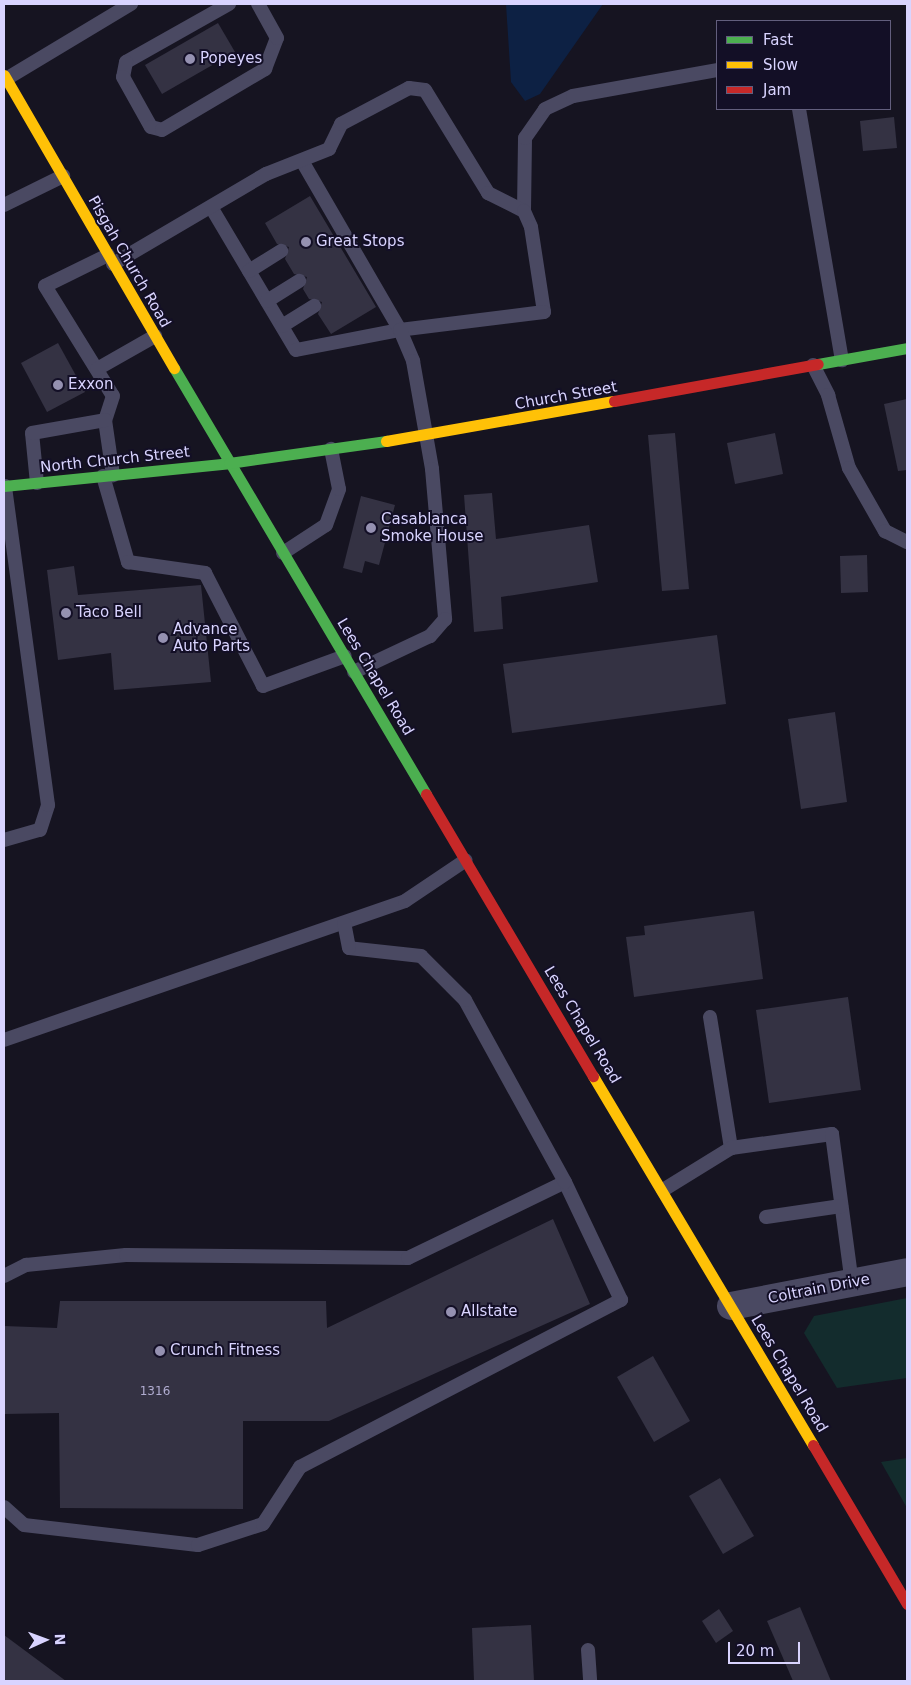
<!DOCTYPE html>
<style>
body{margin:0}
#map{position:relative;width:911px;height:1685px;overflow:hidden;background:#161421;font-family:"DejaVu Sans",sans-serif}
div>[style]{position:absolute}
.green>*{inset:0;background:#132c2d}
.water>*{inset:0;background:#0d2144}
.building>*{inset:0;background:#343243}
.lane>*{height:14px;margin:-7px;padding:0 7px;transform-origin:7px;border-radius:7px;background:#4a4962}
.street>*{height:28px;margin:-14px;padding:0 14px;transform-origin:14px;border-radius:14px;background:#4a4962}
.fast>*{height:11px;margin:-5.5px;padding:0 5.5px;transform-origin:5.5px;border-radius:5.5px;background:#4caf50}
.slow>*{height:11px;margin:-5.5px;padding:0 5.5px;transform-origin:5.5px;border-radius:5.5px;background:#ffc107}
.jam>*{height:11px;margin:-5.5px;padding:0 5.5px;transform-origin:5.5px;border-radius:5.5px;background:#c62828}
.dots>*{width:14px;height:14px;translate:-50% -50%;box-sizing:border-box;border:2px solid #130f26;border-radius:50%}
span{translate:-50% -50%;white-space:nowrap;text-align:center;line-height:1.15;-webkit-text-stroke:4px #130f26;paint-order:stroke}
.number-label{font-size:12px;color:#b0acd0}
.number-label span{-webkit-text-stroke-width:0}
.poi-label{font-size:15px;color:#d9d4ff}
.left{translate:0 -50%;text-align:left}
.street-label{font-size:15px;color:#d9d4ff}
.frame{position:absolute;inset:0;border:5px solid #d9d4ff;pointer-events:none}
.legend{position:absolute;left:716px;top:20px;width:175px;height:90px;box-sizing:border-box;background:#130f26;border:1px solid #625e7d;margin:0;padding:6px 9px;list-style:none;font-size:15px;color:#d9d4ff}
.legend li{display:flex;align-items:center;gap:10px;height:25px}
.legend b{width:25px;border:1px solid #625e7d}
.north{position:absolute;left:20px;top:1615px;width:50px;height:50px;-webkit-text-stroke:4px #130f26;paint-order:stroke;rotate:88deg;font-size:14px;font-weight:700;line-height:20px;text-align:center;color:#d9d4ff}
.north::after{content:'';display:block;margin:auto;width:18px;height:22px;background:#d9d4ff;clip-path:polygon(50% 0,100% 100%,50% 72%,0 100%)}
.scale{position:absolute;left:728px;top:1642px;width:72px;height:22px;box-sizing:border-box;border:2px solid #d9d4ff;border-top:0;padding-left:6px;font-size:15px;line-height:18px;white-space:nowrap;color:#d9d4ff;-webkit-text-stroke:4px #130f26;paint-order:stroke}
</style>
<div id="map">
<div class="green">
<i style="clip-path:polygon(907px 1298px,907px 1378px,837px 1388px,804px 1333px,814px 1316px)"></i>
<i style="clip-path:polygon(907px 1458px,907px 1508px,881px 1462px)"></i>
</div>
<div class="water">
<i style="clip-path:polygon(506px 4px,603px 4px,540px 94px,525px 101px,511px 82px)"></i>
</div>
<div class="building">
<i style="clip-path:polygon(218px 23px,235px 52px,162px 94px,145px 65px)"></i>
<i style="clip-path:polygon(894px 117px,897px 148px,863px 151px,860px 121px)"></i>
<i style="clip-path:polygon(310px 196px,376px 307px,331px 334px,318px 314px,322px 302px,309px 299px,303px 289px,307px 277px,294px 274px,285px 259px,289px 247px,277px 244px,265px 223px)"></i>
<i style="clip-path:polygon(58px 343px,85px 392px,47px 412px,21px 363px)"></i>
<i style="clip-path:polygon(907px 399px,907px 470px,898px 471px,884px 404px)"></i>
<i style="clip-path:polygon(675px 433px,689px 589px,662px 591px,648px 435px)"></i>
<i style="clip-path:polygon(775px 433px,783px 474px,735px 484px,727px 443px)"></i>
<i style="clip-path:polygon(492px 493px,496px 539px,589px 525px,598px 582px,501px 597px,503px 629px,474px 632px,464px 495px)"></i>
<i style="clip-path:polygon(361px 496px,395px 505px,379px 565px,365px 561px,362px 573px,343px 568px)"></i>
<i style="clip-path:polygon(867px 555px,868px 592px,841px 593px,840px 556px)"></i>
<i style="clip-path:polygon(74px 566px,78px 595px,201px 585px,211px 682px,114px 690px,111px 653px,58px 660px,47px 570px)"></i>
<i style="clip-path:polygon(717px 635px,726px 704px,512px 733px,503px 664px)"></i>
<i style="clip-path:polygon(835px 712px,847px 802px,801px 809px,788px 719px)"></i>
<i style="clip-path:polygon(754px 911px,763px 979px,634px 997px,626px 937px,645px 935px,644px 926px)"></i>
<i style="clip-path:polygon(848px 997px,861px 1090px,769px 1103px,756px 1010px)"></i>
<i style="clip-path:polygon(553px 1219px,590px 1304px,329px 1421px,243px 1421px,243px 1509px,60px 1508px,59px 1413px,4px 1414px,4px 1326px,57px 1328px,60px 1301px,326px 1301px,327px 1328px)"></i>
<i style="clip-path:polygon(653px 1356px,690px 1421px,654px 1442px,617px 1377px)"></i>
<i style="clip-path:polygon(720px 1478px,754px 1536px,723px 1554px,689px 1496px)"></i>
<i style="clip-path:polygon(800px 1607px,831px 1681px,793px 1681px,767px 1621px)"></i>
<i style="clip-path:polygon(719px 1609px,733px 1631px,716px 1643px,702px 1621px)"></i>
<i style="clip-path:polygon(531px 1625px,534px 1681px,474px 1681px,472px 1628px)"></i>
<i style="clip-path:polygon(4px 1635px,66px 1681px,4px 1681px)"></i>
</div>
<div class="lane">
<i style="left:229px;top:4px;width:118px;rotate:150.6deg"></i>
<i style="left:126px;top:62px;width:15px;rotate:101deg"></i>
<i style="left:123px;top:77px;width:57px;rotate:60.8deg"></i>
<i style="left:151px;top:127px;width:11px;rotate:15deg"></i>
<i style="left:162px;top:130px;width:120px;rotate:-30.6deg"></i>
<i style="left:265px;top:69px;width:33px;rotate:-69deg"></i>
<i style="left:277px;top:38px;width:39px;rotate:-119deg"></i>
<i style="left:6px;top:79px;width:146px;rotate:-31deg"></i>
<i style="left:799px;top:109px;width:255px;rotate:80.3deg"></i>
<i style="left:4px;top:205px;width:66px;rotate:-26.2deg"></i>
<i style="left:211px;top:207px;width:166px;rotate:59.3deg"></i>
<i style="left:296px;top:350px;width:106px;rotate:-10.9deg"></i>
<i style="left:400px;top:330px;width:195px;rotate:-120.1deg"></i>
<i style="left:524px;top:211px;width:73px;rotate:-89.2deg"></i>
<i style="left:525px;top:138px;width:35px;rotate:-55deg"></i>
<i style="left:545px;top:109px;width:31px;rotate:-25deg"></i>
<i style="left:573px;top:96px;width:146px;rotate:-10.2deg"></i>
<i style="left:108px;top:255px;width:70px;rotate:153.8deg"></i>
<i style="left:45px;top:286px;width:129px;rotate:58.3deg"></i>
<i style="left:113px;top:396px;width:25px;rotate:108deg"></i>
<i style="left:105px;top:420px;width:56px;rotate:81.7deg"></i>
<i style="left:113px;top:264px;width:178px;rotate:-30.5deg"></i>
<i style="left:266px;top:174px;width:68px;rotate:-21.6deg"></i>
<i style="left:329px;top:149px;width:28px;rotate:-64deg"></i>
<i style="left:341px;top:124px;width:77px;rotate:-27.9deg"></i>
<i style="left:409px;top:88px;width:16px;rotate:7deg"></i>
<i style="left:425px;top:90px;width:121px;rotate:58.5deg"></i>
<i style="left:488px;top:193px;width:40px;rotate:26.6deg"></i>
<i style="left:524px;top:211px;width:17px;rotate:66deg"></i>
<i style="left:531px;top:227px;width:86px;rotate:81.3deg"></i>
<i style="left:544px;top:312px;width:145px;rotate:172.9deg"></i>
<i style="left:400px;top:330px;width:34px;rotate:67deg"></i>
<i style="left:413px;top:361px;width:110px;rotate:80deg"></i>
<i style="left:432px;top:469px;width:151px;rotate:85deg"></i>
<i style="left:445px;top:619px;width:23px;rotate:131deg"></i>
<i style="left:430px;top:636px;width:84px;rotate:154.7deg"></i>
<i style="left:249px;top:271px;width:38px;rotate:-32deg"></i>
<i style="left:267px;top:301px;width:38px;rotate:-32deg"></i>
<i style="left:282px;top:326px;width:38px;rotate:-32deg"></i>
<i style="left:813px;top:365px;width:34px;rotate:63deg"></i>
<i style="left:828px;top:395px;width:76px;rotate:74deg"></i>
<i style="left:849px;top:468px;width:73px;rotate:60.3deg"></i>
<i style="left:885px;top:531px;width:25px;rotate:27deg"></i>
<i style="left:97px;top:369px;width:67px;rotate:-29.6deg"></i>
<i style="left:103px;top:476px;width:90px;rotate:73.8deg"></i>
<i style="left:128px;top:562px;width:78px;rotate:8.1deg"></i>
<i style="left:205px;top:573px;width:127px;rotate:62.8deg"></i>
<i style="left:263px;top:686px;width:87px;rotate:-20.1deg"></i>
<i style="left:37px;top:483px;width:50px;rotate:-95.7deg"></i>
<i style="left:32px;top:433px;width:74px;rotate:-10.1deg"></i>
<i style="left:283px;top:553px;width:51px;rotate:-33.1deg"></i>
<i style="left:326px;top:525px;width:38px;rotate:-70deg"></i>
<i style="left:339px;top:489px;width:41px;rotate:-101.3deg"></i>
<i style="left:4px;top:840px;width:37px;rotate:-16deg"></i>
<i style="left:40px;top:830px;width:26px;rotate:-72deg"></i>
<i style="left:48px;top:805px;width:322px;rotate:-97.7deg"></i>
<i style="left:710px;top:1017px;width:133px;rotate:80.9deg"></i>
<i style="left:4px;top:1040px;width:424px;rotate:-19.1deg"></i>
<i style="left:405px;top:901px;width:73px;rotate:-33.9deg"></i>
<i style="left:663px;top:1190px;width:80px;rotate:-31.7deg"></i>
<i style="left:731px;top:1148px;width:102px;rotate:-7.9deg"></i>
<i style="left:832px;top:1134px;width:150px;rotate:82.4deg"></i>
<i style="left:766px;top:1217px;width:76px;rotate:-8.3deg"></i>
<i style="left:4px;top:1276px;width:25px;rotate:-27deg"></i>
<i style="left:26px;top:1265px;width:100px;rotate:-5.7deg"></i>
<i style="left:126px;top:1255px;width:282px;rotate:0.6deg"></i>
<i style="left:408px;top:1258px;width:174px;rotate:-25.8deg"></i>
<i style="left:4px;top:1507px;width:27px;rotate:42deg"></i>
<i style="left:24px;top:1525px;width:175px;rotate:6.6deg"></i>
<i style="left:198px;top:1545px;width:68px;rotate:-17.9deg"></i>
<i style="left:263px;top:1524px;width:68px;rotate:-57deg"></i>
<i style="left:300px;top:1467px;width:362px;rotate:-27.5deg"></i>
<i style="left:621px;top:1300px;width:131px;rotate:-115.4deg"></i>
<i style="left:565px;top:1182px;width:208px;rotate:-118.8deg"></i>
<i style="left:465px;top:1000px;width:62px;rotate:-135deg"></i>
<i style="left:421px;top:956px;width:72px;rotate:-173.7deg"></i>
<i style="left:349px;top:948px;width:25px;rotate:-101deg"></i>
<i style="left:588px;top:1650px;width:31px;rotate:86deg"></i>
</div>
<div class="street">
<i style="left:731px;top:1306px;width:179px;rotate:-10.9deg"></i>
</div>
<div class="fast">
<i style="left:818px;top:364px;width:90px;rotate:-10.2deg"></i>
<i style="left:174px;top:368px;width:495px;rotate:59.4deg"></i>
<i style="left:4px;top:486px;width:226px;rotate:-5.8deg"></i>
<i style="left:229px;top:463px;width:159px;rotate:-8deg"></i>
</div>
<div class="slow">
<i style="left:4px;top:75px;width:339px;rotate:59.9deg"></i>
<i style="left:386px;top:441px;width:231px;rotate:-10deg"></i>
<i style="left:593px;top:1076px;width:430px;rotate:59.2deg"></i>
</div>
<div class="jam">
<i style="left:614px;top:401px;width:207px;rotate:-10.3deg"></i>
<i style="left:426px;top:794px;width:328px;rotate:59.4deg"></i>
<i style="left:813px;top:1445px;width:185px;rotate:59.4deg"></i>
</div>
<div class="dots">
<i style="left:190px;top:59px;background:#9591b1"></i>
<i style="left:306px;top:242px;background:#9591b1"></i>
<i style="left:58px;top:385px;background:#9591b1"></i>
<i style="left:371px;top:528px;background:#9591b1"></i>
<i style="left:66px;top:613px;background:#9591b1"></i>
<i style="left:163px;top:638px;background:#9591b1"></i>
<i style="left:451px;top:1312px;background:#9591b1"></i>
<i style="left:160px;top:1351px;background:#9591b1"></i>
</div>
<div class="number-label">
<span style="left:155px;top:1392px">1316</span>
</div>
<div class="poi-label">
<span class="left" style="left:200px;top:59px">Popeyes</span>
<span class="left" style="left:316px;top:242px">Great Stops</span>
<span class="left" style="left:68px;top:385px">Exxon</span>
<span class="left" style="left:381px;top:528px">Casablanca<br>Smoke House</span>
<span class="left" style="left:76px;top:613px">Taco Bell</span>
<span class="left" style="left:173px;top:638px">Advance<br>Auto Parts</span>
<span class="left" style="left:461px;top:1312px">Allstate</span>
<span class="left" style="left:170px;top:1351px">Crunch Fitness</span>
</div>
<div class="street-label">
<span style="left:129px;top:262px;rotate:60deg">Pisgah Church Road</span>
<span style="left:566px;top:396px;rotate:-10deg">Church Street</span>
<span style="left:115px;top:460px;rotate:-6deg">North Church Street</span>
<span style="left:375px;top:677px;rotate:59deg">Lees Chapel Road</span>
<span style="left:582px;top:1025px;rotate:59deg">Lees Chapel Road</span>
<span style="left:819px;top:1289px;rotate:-11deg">Coltrain Drive</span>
<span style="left:789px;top:1374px;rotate:59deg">Lees Chapel Road</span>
</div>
<div class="frame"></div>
<ul class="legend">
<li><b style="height:6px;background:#4caf50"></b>Fast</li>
<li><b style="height:6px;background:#ffc107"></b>Slow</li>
<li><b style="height:6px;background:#c62828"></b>Jam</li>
</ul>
<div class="north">N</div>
<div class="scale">20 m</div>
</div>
